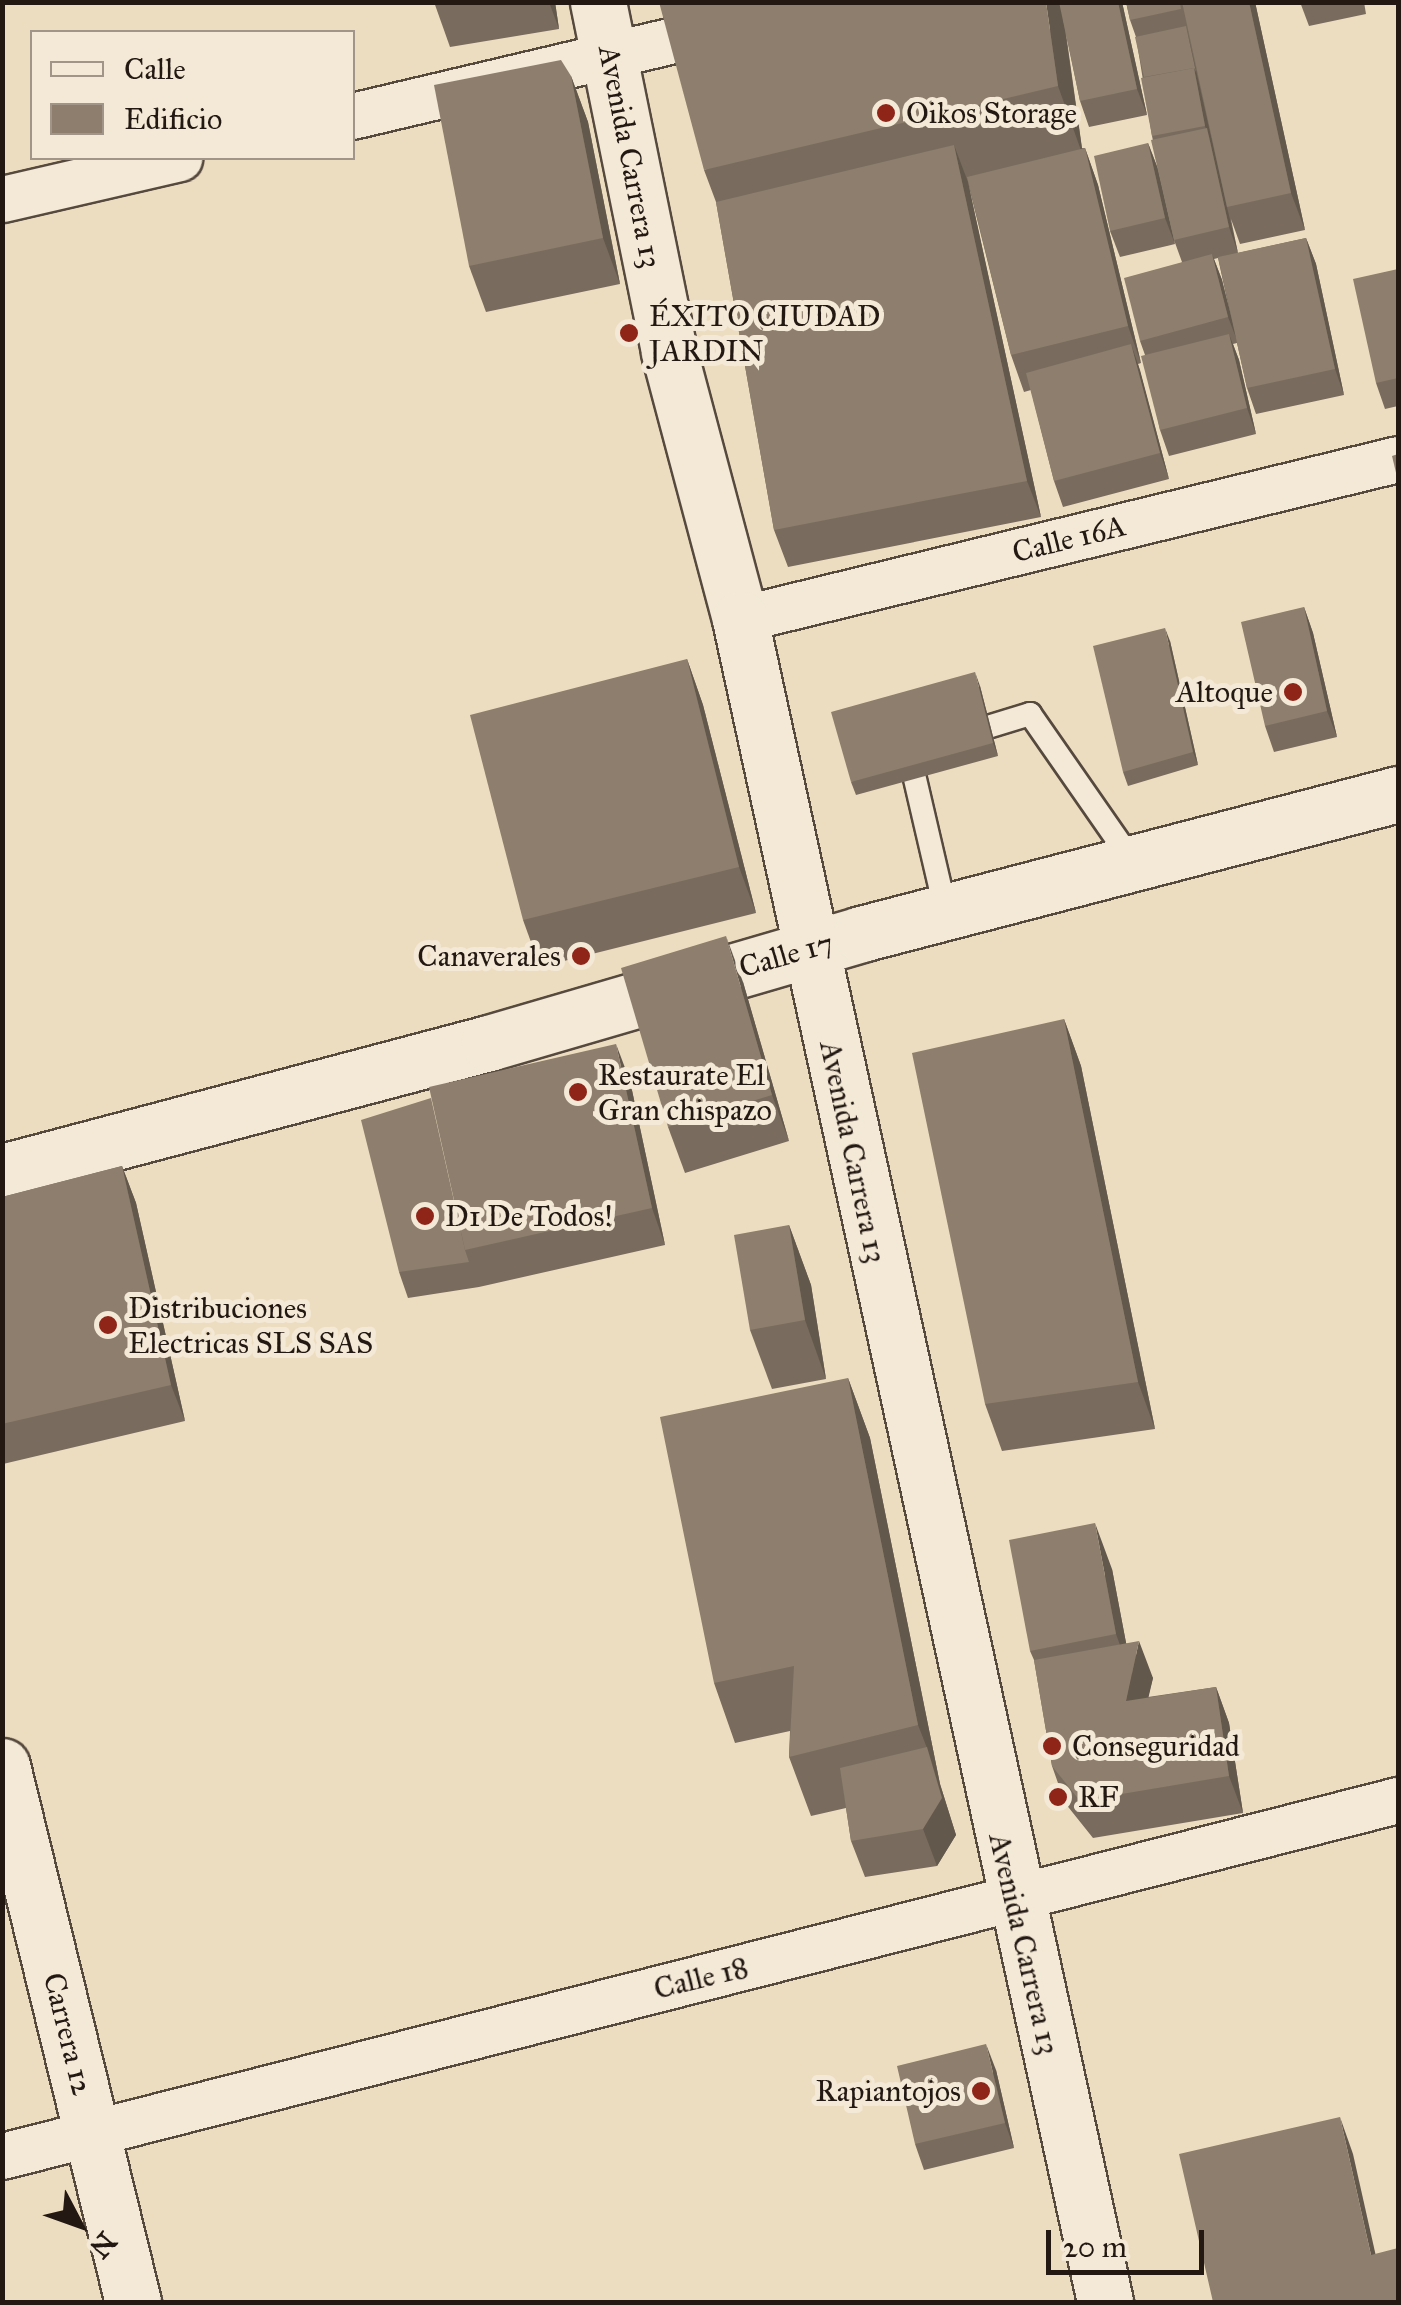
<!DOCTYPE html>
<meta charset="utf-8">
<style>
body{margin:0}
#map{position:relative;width:1401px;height:2305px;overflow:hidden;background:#edddc0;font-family:"IM FELL Great Primer",serif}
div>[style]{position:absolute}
.roads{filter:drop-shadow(2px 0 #56493e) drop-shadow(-2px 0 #56493e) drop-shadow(0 2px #56493e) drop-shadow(0 -2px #56493e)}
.lane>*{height:22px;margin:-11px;padding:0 11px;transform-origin:11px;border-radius:11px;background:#f3e9d6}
.street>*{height:45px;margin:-22.5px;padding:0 22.5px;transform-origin:22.5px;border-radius:22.5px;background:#f3e9d6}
.secondary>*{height:55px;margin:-27.5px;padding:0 27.5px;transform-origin:27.5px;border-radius:27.5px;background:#f3e9d6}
.wall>*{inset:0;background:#796c5e}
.shaded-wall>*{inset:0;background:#63584c}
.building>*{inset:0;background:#8d7e6d}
.dots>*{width:28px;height:28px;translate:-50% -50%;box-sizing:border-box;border:5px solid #f3e9d6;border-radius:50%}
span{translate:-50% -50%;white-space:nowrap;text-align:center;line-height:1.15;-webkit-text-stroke:10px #f3e9d6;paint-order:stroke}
.poi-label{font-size:30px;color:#241813}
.left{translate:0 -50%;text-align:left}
.right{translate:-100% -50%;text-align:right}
.street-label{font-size:30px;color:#241813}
.frame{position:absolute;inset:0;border:5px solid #241813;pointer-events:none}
.legend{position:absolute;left:30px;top:30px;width:325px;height:130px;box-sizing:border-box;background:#f3e9d6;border:2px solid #a09588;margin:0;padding:12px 18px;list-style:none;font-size:30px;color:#241813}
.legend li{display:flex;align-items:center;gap:20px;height:50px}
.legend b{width:50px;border:2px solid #a09588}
.north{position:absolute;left:30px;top:2175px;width:100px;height:100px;-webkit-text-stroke:8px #f3e9d6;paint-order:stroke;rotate:131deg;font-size:28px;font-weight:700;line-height:40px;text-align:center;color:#241813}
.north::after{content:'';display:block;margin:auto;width:35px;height:45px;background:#241813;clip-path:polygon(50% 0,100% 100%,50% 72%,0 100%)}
.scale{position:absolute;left:1046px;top:2230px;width:158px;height:45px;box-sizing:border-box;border:5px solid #241813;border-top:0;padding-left:12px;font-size:30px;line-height:35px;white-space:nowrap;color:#241813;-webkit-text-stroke:8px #f3e9d6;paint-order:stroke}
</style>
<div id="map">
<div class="roads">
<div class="lane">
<i style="left:991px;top:726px;width:41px;rotate:-17.1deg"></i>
<i style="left:1030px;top:714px;width:180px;rotate:55.2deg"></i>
<i style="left:915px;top:779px;width:137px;rotate:76.9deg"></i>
</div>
<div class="street">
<i style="left:352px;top:116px;width:495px;rotate:-13.3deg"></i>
<i style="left:2px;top:199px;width:182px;rotate:-13deg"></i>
<i style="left:740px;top:619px;width:677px;rotate:-13.67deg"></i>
<i style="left:2px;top:2156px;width:1441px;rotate:-14.31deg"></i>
</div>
<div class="secondary">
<i style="left:598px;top:2px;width:357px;rotate:78.5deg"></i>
<i style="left:669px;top:352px;width:276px;rotate:75.1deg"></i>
<i style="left:740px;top:619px;width:1722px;rotate:77.76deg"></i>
<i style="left:2px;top:1172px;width:504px;rotate:-14.84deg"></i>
<i style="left:489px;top:1043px;width:388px;rotate:-16.3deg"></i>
<i style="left:861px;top:934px;width:555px;rotate:-14.61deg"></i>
<i style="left:2px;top:1766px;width:552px;rotate:76.27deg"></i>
</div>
</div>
<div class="wall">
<i style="clip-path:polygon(434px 2px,555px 2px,559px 29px,450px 47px)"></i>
<i style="clip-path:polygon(1122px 2px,1147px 115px,1089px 127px,1080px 101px,1066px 33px,1082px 148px,1085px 148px,1098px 185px,1141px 363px,1138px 364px,1169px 479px,1063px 507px,1054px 481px,1031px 390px,1024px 392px,1011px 355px,968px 183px,1041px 517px,788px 567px,774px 530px,716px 202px,704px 170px)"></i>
<i style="clip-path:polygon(evenodd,1126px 2px,1255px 2px,1305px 230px,1240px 244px,1231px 219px,1238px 253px,1306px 238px,1316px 264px,1344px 395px,1256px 414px,1247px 388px,1237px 343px,1233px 344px,1239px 360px,1256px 434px,1169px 456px,1160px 430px,1145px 355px,1140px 341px,1182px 262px,1174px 240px,1152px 136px,1136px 37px,1130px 20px,1126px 2px,1218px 258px,1231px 318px,1222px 280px,1214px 259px,1218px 258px)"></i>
<i style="clip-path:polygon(1300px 2px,1364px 2px,1366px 14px,1309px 26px)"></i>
<i style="clip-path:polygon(571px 76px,588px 122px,620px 284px,486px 312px,469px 266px)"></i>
<i style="clip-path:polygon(1148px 143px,1158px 169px,1175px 244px,1120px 257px,1110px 231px)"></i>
<i style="clip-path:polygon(1398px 269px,1398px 406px,1385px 409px,1376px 383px)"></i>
<i style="clip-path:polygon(1304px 607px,1313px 633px,1337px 737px,1274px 752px,1265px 726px)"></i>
<i style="clip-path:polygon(1170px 641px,1198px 765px,1128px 786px,1123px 772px)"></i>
<i style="clip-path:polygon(687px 659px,703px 705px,756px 913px,540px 967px,523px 920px)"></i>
<i style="clip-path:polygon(980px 686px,998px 756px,856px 795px,851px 782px)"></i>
<i style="clip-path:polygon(743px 982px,789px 1141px,685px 1173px,668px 1127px)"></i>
<i style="clip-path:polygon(1064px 1019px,1081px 1066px,1155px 1429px,1002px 1451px,985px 1404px)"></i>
<i style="clip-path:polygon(630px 1081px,665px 1245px,479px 1287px,408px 1298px,399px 1272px)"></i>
<i style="clip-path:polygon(122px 1166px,136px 1203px,185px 1421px,3px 1464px,2px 1197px)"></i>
<i style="clip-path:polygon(789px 1225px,811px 1285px,826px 1379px,772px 1389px,750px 1330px)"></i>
<i style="clip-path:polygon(848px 1378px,870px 1438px,940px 1784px,956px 1835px,937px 1866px,865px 1877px,851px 1841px,846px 1808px,811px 1816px,789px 1757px,790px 1731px,735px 1743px,714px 1683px)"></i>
<i style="clip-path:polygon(1112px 1569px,1126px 1643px,1153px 1678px,1148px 1697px,1216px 1687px,1229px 1723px,1243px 1813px,1093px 1838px,1065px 1803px,1052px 1766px,1034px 1660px,1030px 1651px)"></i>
<i style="clip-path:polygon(996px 2070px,1014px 2148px,924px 2170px,915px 2144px)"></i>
</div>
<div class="shaded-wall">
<i style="clip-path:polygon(549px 2px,555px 2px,559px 29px)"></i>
<i style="clip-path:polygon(1046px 2px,1061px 2px,1083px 156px,1058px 86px)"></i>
<i style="clip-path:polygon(1118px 2px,1122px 2px,1147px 115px,1137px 89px)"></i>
<i style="clip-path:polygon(1249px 2px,1255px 2px,1305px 230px,1291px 193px)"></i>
<i style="clip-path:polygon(1186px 26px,1227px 207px,1238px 253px,1229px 227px,1209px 137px,1205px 126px)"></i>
<i style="clip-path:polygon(571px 76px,588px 122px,620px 284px,603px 238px)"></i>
<i style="clip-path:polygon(1148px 143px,1158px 169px,1175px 244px,1165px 218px)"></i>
<i style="clip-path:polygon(954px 145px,968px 182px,1041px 517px,1027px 481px)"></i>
<i style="clip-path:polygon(1085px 148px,1098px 185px,1141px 363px,1128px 326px)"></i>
<i style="clip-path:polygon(1306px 238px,1316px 264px,1344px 395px,1335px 369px)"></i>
<i style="clip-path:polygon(1212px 254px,1222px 280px,1238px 343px,1228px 317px)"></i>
<i style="clip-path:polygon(1229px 334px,1239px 360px,1256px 434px,1247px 408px)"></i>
<i style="clip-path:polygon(1131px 344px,1140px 370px,1169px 479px,1160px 453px)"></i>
<i style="clip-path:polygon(1304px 607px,1313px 633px,1337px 737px,1327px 711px)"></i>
<i style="clip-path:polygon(1165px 628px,1170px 641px,1198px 765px,1193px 752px)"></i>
<i style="clip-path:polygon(687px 659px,703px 705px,756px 913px,739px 867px)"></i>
<i style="clip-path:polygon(975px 672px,980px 686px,998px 756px,993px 743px)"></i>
<i style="clip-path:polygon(726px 936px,743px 982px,789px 1141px,772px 1095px)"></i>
<i style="clip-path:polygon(1064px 1019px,1081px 1066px,1155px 1429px,1138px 1382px)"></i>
<i style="clip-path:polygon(616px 1044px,630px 1081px,665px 1245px,652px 1208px)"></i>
<i style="clip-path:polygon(122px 1166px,136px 1203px,185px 1421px,171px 1385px)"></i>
<i style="clip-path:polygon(789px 1225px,811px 1285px,826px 1379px,805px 1320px)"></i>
<i style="clip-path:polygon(848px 1378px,870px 1438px,940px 1784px,956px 1835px,937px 1866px,923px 1829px,927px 1748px,918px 1725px)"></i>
<i style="clip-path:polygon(1095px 1523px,1112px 1569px,1132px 1674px,1139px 1641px,1153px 1678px,1139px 1738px,1126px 1701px,1131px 1676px,1116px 1634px)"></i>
<i style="clip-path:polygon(1216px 1687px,1229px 1723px,1243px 1813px,1229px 1776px)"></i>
<i style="clip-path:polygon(986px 2044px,996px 2070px,1014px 2148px,1005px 2123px)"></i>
<i style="clip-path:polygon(1340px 2117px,1353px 2154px,1384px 2292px,1371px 2255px)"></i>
</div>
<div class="building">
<i style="clip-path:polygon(659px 2px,1046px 2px,1058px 86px,704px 170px)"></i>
<i style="clip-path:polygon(1059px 2px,1118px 2px,1137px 89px,1080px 101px)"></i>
<i style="clip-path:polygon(1126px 2px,1180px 2px,1181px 9px,1130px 20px)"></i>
<i style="clip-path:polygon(1182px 2px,1249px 2px,1291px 193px,1227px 207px)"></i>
<i style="clip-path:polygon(1186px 26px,1196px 72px,1194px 68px,1144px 77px,1135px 37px)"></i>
<i style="clip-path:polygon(561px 60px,571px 76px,603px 238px,469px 266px,434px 85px)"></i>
<i style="clip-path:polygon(1194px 68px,1205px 126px,1152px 136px,1141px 78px)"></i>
<i style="clip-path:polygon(1207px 128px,1229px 227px,1174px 240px,1151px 140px)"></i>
<i style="clip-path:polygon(1148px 143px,1165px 218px,1110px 231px,1094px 156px)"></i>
<i style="clip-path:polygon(954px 145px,1027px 481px,774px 530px,716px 202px)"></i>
<i style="clip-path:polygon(1085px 148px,1128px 326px,1011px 355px,967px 177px)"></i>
<i style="clip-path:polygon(1306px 238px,1335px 369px,1247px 388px,1218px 257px)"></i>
<i style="clip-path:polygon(1212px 254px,1228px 317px,1140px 341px,1124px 278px)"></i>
<i style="clip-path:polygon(1398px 269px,1398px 378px,1376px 383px,1353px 279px)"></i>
<i style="clip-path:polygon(1229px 334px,1247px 408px,1160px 430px,1141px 356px)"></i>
<i style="clip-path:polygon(1131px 344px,1160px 453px,1054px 481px,1026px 373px)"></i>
<i style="clip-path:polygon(1398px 454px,1398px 481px,1392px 456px)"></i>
<i style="clip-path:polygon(1304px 607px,1327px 711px,1265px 726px,1241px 622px)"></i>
<i style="clip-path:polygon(1165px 628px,1193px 752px,1123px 772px,1093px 646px)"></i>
<i style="clip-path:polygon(687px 659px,739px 867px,523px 920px,470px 715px)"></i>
<i style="clip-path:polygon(975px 672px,993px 743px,851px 782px,831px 712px)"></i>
<i style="clip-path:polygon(726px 936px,772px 1095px,668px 1127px,621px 968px)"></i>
<i style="clip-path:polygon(1064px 1019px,1138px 1382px,985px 1404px,912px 1053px)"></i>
<i style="clip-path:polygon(616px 1044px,652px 1208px,465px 1250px,429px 1087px)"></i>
<i style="clip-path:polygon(431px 1098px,465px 1250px,469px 1262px,399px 1272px,361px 1120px)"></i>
<i style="clip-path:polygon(122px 1166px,171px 1385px,2px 1424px,2px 1197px)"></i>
<i style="clip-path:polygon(789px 1225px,805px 1320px,750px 1330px,734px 1235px)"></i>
<i style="clip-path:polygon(848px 1378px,918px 1725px,789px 1757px,794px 1666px,714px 1683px,660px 1417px)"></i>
<i style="clip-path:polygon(1095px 1523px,1116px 1634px,1030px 1651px,1009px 1540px)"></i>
<i style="clip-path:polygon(1139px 1641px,1126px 1701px,1216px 1687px,1229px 1776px,1080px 1801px,1052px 1766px,1034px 1660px)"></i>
<i style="clip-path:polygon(927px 1747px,942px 1798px,923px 1829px,851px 1841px,840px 1768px)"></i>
<i style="clip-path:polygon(986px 2044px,1005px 2123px,915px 2144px,897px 2066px)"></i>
<i style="clip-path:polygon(1340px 2117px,1371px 2255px,1398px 2248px,1398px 2302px,1213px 2302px,1179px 2154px)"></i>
</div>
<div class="dots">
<i style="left:886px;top:113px;background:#8f2418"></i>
<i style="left:629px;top:333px;background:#8f2418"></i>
<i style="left:1293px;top:692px;background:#8f2418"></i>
<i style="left:581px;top:956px;background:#8f2418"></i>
<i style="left:578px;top:1092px;background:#8f2418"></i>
<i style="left:425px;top:1216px;background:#8f2418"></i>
<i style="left:108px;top:1325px;background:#8f2418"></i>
<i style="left:1052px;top:1746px;background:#8f2418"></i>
<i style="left:1058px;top:1797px;background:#8f2418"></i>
<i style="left:981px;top:2091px;background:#8f2418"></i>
</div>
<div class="poi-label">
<span class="left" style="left:906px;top:113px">Oikos Storage</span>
<span class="left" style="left:649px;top:333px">ÉXITO CIUDAD<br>JARDIN</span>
<span class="right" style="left:1273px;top:692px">Altoque</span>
<span class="right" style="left:561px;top:956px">Canaverales</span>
<span class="left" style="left:598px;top:1092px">Restaurate El<br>Gran chispazo</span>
<span class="left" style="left:445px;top:1216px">D1 De Todos!</span>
<span class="left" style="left:128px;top:1325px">Distribuciones<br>Electricas SLS SAS</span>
<span class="left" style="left:1072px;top:1746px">Conseguridad</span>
<span class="left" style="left:1078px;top:1797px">RF</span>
<span class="right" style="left:961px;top:2091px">Rapiantojos</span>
</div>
<div class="street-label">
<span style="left:630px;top:157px;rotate:79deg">Avenida Carrera 13</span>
<span style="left:1069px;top:539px;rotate:-14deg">Calle 16A</span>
<span style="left:786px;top:955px;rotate:-16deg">Calle 17</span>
<span style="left:853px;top:1152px;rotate:78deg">Avenida Carrera 13</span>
<span style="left:1024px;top:1944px;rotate:77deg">Avenida Carrera 13</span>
<span style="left:701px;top:1978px;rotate:-14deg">Calle 18</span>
<span style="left:68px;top:2034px;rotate:76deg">Carrera 12</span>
</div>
<div class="frame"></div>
<ul class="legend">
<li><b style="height:12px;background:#f3e9d6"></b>Calle</li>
<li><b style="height:28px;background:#8d7e6d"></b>Edificio</li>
</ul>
<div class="north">N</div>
<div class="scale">20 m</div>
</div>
